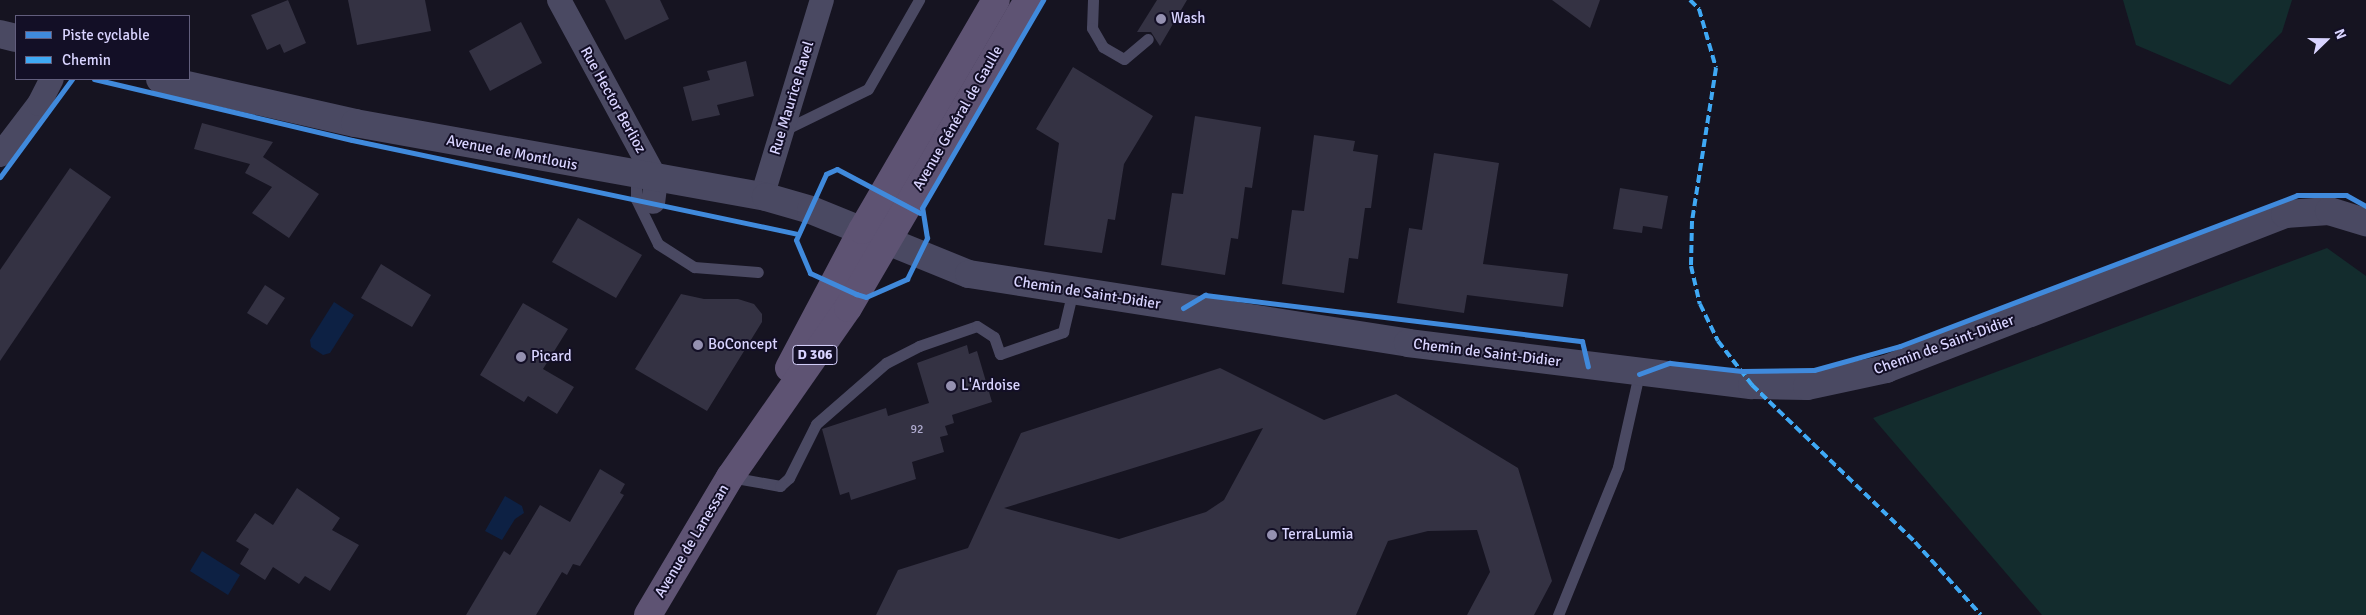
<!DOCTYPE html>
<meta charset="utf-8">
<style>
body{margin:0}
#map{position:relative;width:2366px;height:615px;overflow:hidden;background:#161421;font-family:Signika,sans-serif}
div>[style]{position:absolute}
.green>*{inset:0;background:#132c2d}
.water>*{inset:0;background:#0d2144}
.building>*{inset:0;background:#343243}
.service>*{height:11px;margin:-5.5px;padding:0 5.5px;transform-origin:5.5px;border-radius:5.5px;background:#4a4962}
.minor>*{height:24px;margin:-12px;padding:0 12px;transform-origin:12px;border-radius:12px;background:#4a4962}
.tertiary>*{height:28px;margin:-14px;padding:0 14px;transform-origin:14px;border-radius:14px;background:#4a4962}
.primary>*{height:28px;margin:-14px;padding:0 14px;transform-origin:14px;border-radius:14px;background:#5e5373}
.quiet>*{height:4px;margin-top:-2px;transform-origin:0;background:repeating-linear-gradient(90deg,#3fa9f5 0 8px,transparent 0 12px)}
.cycleway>*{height:5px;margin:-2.5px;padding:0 2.5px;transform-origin:2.5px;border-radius:2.5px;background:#408adc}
.dots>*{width:14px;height:14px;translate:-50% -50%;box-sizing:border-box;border:2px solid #130f26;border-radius:50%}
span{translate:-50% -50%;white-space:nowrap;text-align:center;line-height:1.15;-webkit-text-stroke:4px #130f26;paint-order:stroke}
.number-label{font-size:12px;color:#b0acd0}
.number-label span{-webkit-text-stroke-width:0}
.shield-label span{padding:1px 4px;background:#130f26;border:1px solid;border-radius:4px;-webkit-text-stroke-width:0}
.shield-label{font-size:14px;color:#d9d4ff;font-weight:700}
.poi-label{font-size:15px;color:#d9d4ff}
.left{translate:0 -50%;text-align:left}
.street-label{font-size:15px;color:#d9d4ff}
.legend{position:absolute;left:15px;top:15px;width:175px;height:65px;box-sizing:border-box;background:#130f26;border:1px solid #625e7d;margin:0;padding:6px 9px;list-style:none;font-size:15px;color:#d9d4ff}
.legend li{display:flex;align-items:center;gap:10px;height:25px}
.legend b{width:25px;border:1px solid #625e7d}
.north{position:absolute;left:2301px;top:15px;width:50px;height:50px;-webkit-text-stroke:4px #130f26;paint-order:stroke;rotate:68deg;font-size:14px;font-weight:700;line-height:20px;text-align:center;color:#d9d4ff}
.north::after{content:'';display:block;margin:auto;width:18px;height:22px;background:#d9d4ff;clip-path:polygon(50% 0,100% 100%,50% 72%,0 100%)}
</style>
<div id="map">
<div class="green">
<i style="clip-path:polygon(2123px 0,2292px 0,2282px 32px,2230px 85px,2136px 45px)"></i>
<i style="clip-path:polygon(2327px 248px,2366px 276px,2366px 615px,2042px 615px,1873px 418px)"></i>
</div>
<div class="water">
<i style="clip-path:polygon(334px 302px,354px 315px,330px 353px,323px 355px,311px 347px,310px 340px)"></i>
<i style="clip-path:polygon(505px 496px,522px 506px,524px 513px,515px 519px,502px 540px,485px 531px)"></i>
<i style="clip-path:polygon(202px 551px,240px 575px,228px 595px,190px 571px)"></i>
</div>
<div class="building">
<i style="clip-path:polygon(288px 0,306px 43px,284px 53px,280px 44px,267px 50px,251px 15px)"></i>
<i style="clip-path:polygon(348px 0,425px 0,431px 31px,357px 45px)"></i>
<i style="clip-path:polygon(605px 0,660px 0,669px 19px,625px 40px)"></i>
<i style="clip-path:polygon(1157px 0,1187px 0,1160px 46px,1151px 32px,1137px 32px)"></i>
<i style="clip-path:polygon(1552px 0,1600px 0,1590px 28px)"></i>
<i style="clip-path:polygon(521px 22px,542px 63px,490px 91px,469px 51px)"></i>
<i style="clip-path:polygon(746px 61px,754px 96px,717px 105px,720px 115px,692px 121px,683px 87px,710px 80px,707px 71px)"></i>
<i style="clip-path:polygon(1073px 67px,1153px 116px,1124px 164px,1115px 220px,1108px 219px,1102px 253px,1044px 245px,1059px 143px,1036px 129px)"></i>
<i style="clip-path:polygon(1195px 116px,1261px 127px,1252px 188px,1245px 187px,1238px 239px,1231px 238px,1225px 275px,1161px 265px,1172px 193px,1183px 194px)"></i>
<i style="clip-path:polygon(202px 123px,273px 142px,263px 157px,319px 194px,289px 238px,252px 213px,272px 187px,245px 173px,250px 164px,194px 149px)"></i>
<i style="clip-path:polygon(1314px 135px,1355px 141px,1353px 151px,1378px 155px,1371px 208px,1365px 208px,1358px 259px,1349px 258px,1344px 293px,1282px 284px,1292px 210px,1304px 211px)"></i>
<i style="clip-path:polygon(1434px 153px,1499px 163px,1483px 264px,1568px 274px,1563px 307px,1467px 295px,1464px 313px,1397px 303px,1409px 228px,1422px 230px)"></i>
<i style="clip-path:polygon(70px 168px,111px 197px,0 361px,0 270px)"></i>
<i style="clip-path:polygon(1620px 188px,1668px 196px,1662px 229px,1643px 226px,1642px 233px,1613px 229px)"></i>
<i style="clip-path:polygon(578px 218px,642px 255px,616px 298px,552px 262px)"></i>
<i style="clip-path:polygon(381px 264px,431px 295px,412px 327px,361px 298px)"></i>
<i style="clip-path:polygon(265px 285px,285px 298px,267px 325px,247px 313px)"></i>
<i style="clip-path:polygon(681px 294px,704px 299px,738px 299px,754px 304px,762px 314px,762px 322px,707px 411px,635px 369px)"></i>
<i style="clip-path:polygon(523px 303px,568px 329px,543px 369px,574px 387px,557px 414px,528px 396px,524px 402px,480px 375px)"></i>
<i style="clip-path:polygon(967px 345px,969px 354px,977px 351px,992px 402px,952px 415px,954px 423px,945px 426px,948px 435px,940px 437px,944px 452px,912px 462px,916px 479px,851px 500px,849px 492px,840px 495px,822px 429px,886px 408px,888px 416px,929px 403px,917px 363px)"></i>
<i style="clip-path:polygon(evenodd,1220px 368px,1324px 420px,1396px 394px,1518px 468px,1552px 581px,1534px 615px,1467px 615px,1490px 572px,1477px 530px,1428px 531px,1388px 541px,1356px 615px,876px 615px,898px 570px,968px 548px,1021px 433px,1220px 368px,1263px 428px,1224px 500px,1206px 512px,1119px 539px,1004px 508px,1263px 428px)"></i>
<i style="clip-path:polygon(600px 469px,625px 484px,620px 493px,624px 495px,580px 566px,573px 564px,567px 575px,562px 572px,536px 615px,466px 615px,504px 551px,510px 555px,540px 505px,570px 522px)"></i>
<i style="clip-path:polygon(297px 488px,340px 518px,332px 530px,359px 545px,330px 591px,305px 576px,299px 584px,273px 567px,265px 580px,240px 564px,249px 549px,236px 541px,255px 513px,273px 525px)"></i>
</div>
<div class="service">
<i style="left:1093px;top:0;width:28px;rotate:92deg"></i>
<i style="left:1092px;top:28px;width:22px;rotate:60deg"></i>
<i style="left:1103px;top:47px;width:24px;rotate:30deg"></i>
<i style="left:1124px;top:59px;width:31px;rotate:-40deg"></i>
<i style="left:784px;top:130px;width:93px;rotate:-26deg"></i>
<i style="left:868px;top:89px;width:103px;rotate:-60.2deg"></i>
<i style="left:636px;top:176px;width:23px;rotate:90deg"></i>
<i style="left:636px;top:199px;width:50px;rotate:63.9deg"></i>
<i style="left:658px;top:244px;width:43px;rotate:32.6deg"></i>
<i style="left:694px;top:267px;width:64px;rotate:4.5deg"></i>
<i style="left:730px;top:477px;width:51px;rotate:10.2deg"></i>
<i style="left:780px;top:486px;width:12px;rotate:-42deg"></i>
<i style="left:789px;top:478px;width:60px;rotate:-63.4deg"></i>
<i style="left:816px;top:424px;width:93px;rotate:-41.1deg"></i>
<i style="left:886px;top:363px;width:37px;rotate:-27deg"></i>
<i style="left:919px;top:346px;width:61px;rotate:-19deg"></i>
<i style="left:977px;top:326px;width:20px;rotate:33deg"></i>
<i style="left:994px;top:337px;width:18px;rotate:71deg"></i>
<i style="left:1000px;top:354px;width:67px;rotate:-19.2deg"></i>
<i style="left:1063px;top:332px;width:43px;rotate:-76.6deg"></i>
<i style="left:1558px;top:615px;width:160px;rotate:-67.9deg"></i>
<i style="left:1618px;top:467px;width:95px;rotate:-77.3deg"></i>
</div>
<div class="minor">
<i style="left:559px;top:0;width:204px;rotate:61.5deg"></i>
<i style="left:656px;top:179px;width:23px;rotate:97deg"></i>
<i style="left:0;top:155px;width:64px;rotate:-52.6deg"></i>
<i style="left:39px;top:104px;width:28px;rotate:-63deg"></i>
<i style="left:762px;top:197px;width:206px;rotate:-73.1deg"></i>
</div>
<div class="tertiary">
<i style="left:0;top:34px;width:16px;rotate:14deg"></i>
<i style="left:160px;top:79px;width:200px;rotate:12.7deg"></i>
<i style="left:355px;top:123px;width:418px;rotate:10.2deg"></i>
<i style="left:766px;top:197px;width:47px;rotate:16.1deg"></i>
<i style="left:811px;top:210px;width:170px;rotate:22.1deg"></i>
<i style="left:969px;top:274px;width:444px;rotate:8.9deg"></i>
<i style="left:1408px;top:343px;width:347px;rotate:7deg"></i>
<i style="left:1752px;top:385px;width:55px;rotate:1deg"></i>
<i style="left:1807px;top:386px;width:81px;rotate:-12.1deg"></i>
<i style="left:1886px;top:369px;width:428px;rotate:-21.2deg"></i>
<i style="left:2285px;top:214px;width:44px;rotate:-3.9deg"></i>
<i style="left:2329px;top:211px;width:39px;rotate:17deg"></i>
</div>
<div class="primary">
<i style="left:789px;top:368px;width:156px;rotate:-62.1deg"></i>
<i style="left:862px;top:230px;width:266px;rotate:-59.8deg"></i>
<i style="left:648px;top:615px;width:161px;rotate:-59.3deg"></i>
<i style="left:730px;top:477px;width:206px;rotate:-55.1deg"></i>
<i style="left:848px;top:308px;width:357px;rotate:-59.7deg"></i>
</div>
<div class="quiet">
<i style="left:1690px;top:0;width:13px;rotate:45deg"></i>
<i style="left:1699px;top:9px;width:61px;rotate:73.9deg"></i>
<i style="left:1716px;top:68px;width:155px;rotate:98.9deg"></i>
<i style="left:1692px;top:221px;width:45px;rotate:91.3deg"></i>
<i style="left:1691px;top:266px;width:39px;rotate:77deg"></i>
<i style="left:1700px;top:304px;width:41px;rotate:64.1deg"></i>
<i style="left:1718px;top:341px;width:56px;rotate:52.3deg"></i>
<i style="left:1752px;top:385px;width:226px;rotate:43.9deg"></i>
<i style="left:1915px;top:542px;width:98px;rotate:47.9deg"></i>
</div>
<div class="cycleway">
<i style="left:94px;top:79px;width:265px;rotate:13.3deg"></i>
<i style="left:352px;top:140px;width:455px;rotate:11.9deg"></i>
<i style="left:0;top:177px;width:122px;rotate:-53.7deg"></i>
<i style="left:920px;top:213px;width:94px;rotate:-152.1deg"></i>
<i style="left:837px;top:169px;width:12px;rotate:156deg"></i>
<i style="left:826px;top:174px;width:72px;rotate:114.4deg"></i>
<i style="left:796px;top:240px;width:36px;rotate:67deg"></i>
<i style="left:810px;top:273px;width:51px;rotate:24.5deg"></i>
<i style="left:856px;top:294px;width:10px;rotate:17deg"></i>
<i style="left:866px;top:297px;width:45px;rotate:-23.7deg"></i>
<i style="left:907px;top:279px;width:46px;rotate:-64deg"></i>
<i style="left:927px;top:238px;width:30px;rotate:-99deg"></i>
<i style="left:922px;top:208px;width:241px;rotate:-59.8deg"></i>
<i style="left:1183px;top:308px;width:26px;rotate:-31deg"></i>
<i style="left:1205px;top:295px;width:380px;rotate:7deg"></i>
<i style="left:1582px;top:341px;width:26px;rotate:77deg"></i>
<i style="left:1639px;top:374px;width:33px;rotate:-20deg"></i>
<i style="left:1670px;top:363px;width:72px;rotate:6.3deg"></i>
<i style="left:1742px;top:371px;width:72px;rotate:-0.8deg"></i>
<i style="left:1814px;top:370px;width:89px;rotate:-15.6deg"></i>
<i style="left:1900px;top:346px;width:425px;rotate:-20.8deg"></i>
<i style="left:2297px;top:195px;width:49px"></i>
<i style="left:2346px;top:195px;width:23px;rotate:29deg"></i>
</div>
<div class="dots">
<i style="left:1161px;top:19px;background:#9591b1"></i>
<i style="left:698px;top:345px;background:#9591b1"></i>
<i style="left:521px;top:357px;background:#9591b1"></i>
<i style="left:951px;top:386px;background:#9591b1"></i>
<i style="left:1272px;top:535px;background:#9591b1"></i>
</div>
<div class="number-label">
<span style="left:917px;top:430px">92</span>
</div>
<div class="shield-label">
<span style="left:815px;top:355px">D 306</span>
</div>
<div class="poi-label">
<span class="left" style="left:1171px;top:19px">Wash</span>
<span class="left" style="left:708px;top:345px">BoConcept</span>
<span class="left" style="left:531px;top:357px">Picard</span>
<span class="left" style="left:961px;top:386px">L'Ardoise</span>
<span class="left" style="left:1282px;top:535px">TerraLumia</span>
</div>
<div class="street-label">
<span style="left:792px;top:98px;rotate:-73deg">Rue Maurice Ravel</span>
<span style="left:613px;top:100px;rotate:61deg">Rue Hector Berlioz</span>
<span style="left:958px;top:118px;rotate:-60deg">Avenue Général de Gaulle</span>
<span style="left:512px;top:153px;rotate:11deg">Avenue de Montlouis</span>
<span style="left:1087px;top:293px;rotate:9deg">Chemin de Saint-Didier</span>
<span style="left:1944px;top:345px;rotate:-20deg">Chemin de Saint-Didier</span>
<span style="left:1487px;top:353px;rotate:7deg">Chemin de Saint-Didier</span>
<span style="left:692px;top:541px;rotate:-59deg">Avenue de Lanessan</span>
</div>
<ul class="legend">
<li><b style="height:6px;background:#408adc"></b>Piste cyclable</li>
<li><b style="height:6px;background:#3fa9f5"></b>Chemin</li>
</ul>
<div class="north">N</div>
</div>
